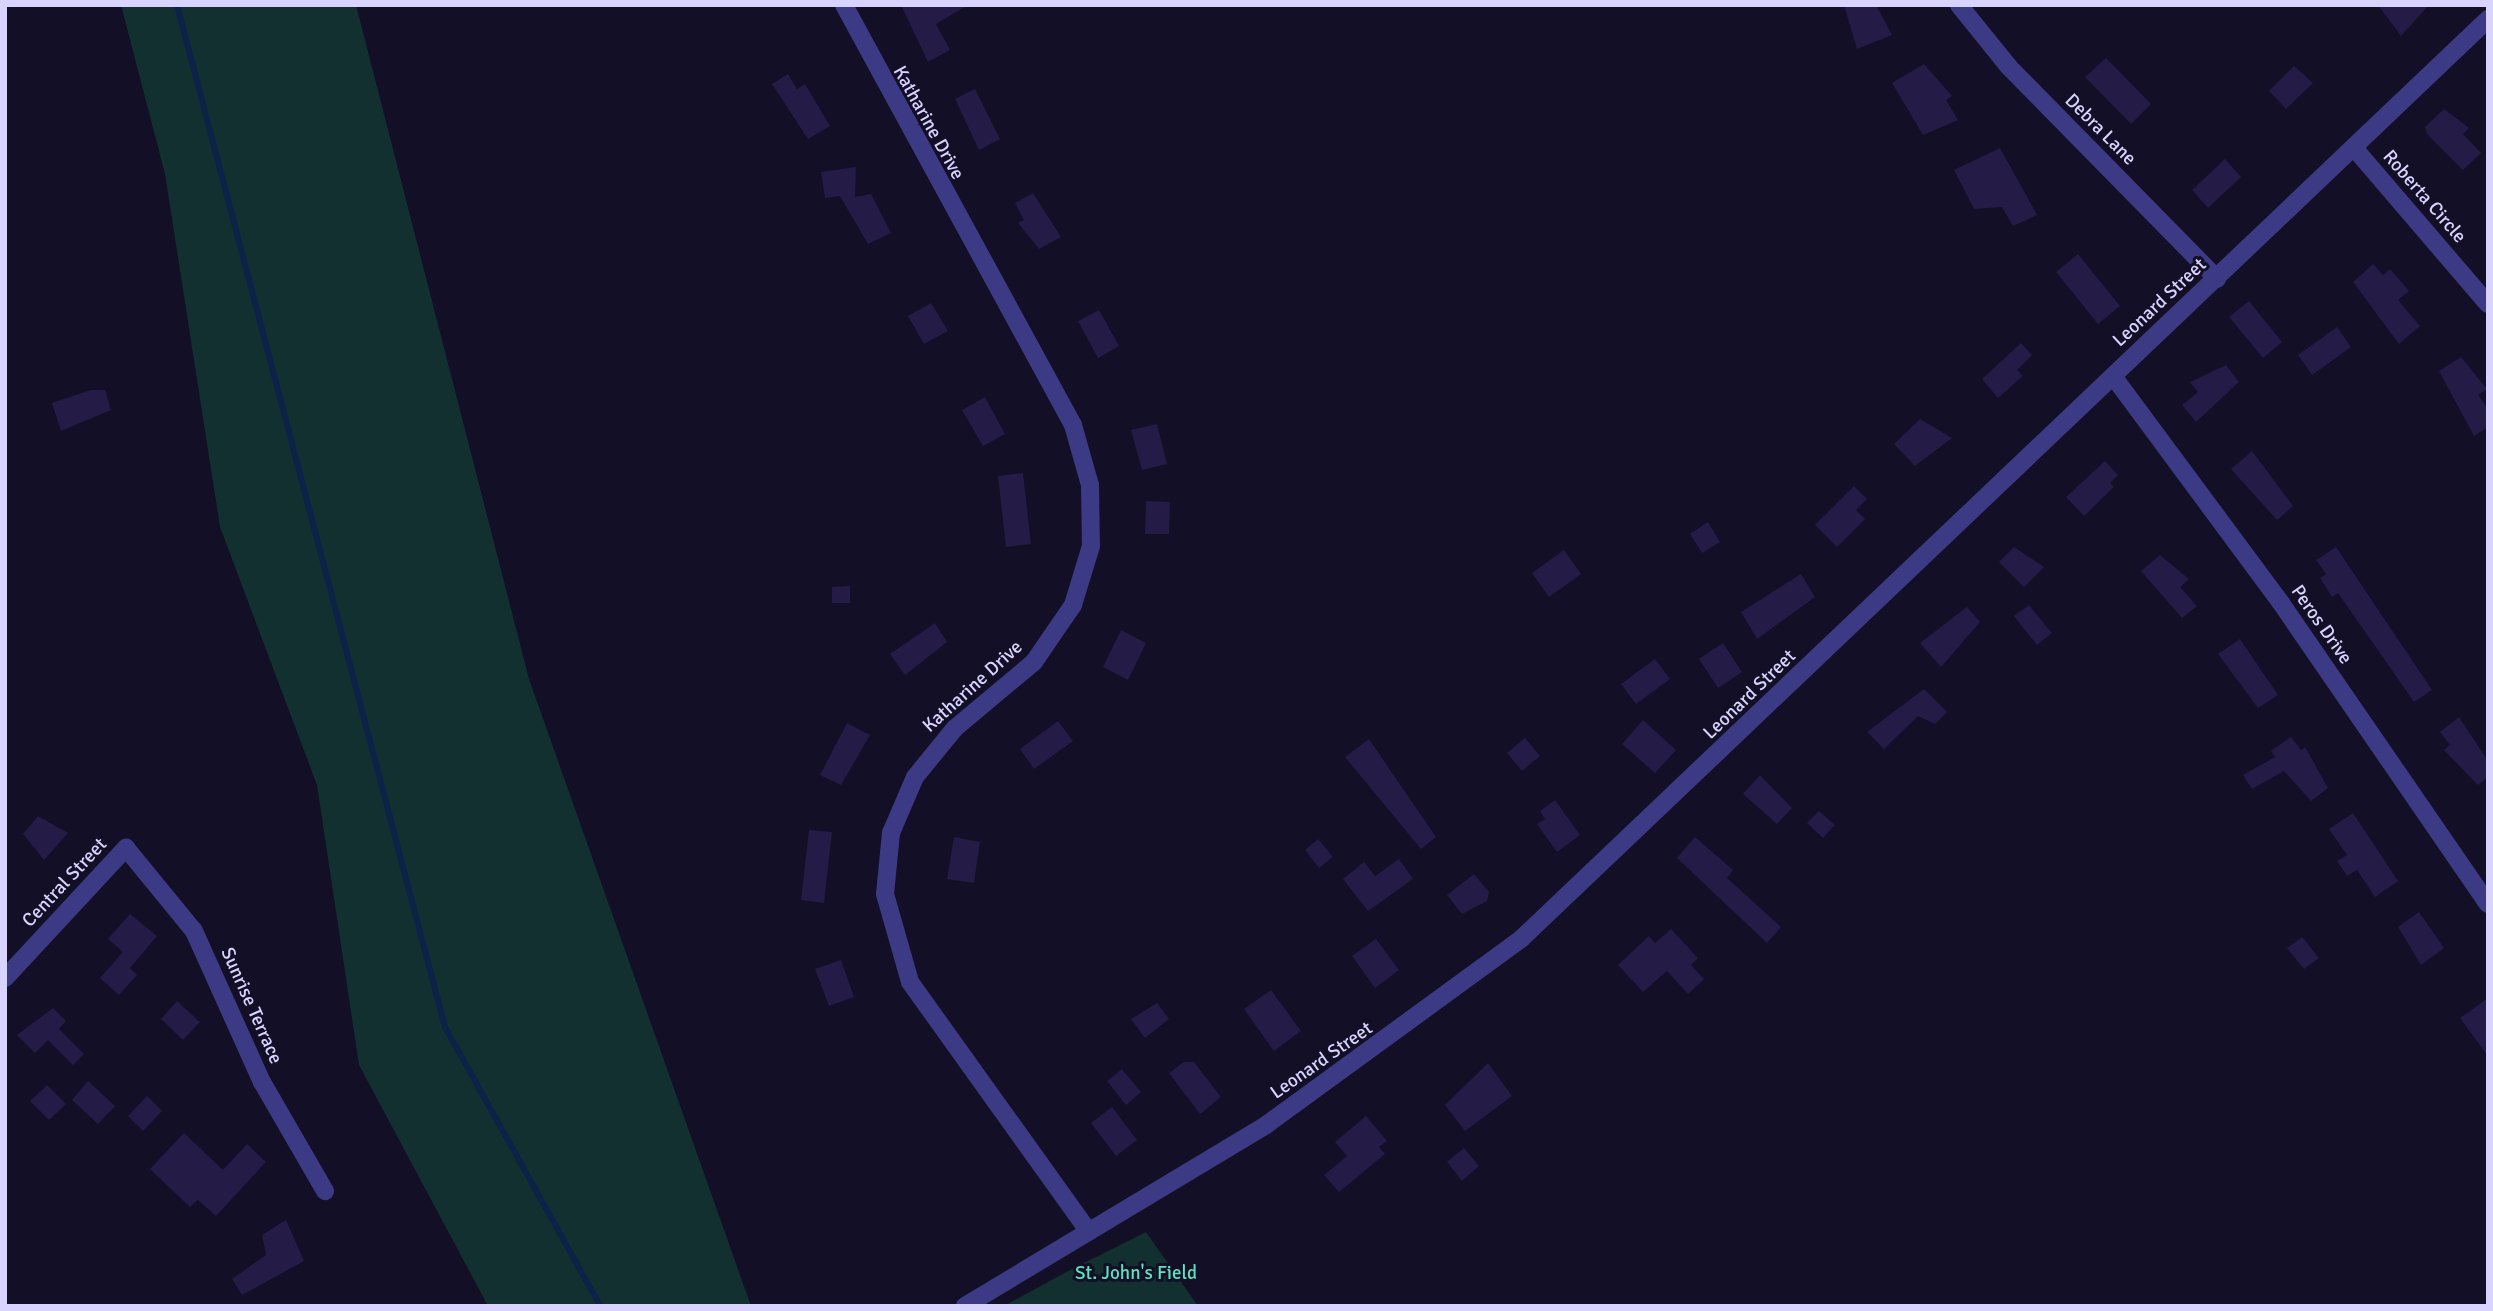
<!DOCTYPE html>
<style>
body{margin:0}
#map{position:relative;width:2493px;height:1311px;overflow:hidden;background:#130f26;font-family:Signika,sans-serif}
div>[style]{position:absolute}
.green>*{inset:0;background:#12302f}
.stream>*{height:6px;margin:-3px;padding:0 3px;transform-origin:3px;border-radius:3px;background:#0c2248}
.building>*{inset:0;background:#241b47}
.minor>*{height:18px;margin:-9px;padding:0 9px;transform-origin:9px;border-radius:9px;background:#3d3a85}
span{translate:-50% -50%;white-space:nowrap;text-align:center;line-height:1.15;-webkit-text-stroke:6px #130f26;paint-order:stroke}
.street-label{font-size:19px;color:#d9d4ff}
.park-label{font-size:19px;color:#5fe0c0}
.frame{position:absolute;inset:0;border:7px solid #d9d4ff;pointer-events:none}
</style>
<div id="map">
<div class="green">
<i style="clip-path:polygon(121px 5px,356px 5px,529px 679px,751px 1306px,488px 1306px,359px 1065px,317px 785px,220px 527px,165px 174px)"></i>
<i style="clip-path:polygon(1146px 1232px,1198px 1306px,1004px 1306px,1068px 1271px)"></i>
</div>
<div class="stream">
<i style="left:177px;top:5px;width:1057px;rotate:75.31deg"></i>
<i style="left:445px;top:1027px;width:319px;rotate:60.9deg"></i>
</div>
<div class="building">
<i style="clip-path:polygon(901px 5px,968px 5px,936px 24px,950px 50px,928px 62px)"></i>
<i style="clip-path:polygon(1844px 5px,1876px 5px,1892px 35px,1857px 49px)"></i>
<i style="clip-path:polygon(2378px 5px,2429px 5px,2401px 36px)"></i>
<i style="clip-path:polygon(2106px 58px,2151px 104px,2131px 124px,2085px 77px)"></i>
<i style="clip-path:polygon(1924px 64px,1952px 96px,1946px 100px,1958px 120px,1923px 135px,1892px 83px)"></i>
<i style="clip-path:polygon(2294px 66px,2313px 83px,2286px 109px,2269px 91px)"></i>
<i style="clip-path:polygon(788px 74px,797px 89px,805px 84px,830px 126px,808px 139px,772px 84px)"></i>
<i style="clip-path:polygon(975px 89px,1000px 139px,979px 150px,955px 99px)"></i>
<i style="clip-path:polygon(2444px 109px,2469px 128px,2463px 134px,2481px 153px,2463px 170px,2427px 134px,2425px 127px)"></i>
<i style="clip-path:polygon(2000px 148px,2037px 215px,2013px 226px,2002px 207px,1974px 209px,1954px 170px)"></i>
<i style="clip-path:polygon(2225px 159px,2241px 177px,2208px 208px,2192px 190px)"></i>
<i style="clip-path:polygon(856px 167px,855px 197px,871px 194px,891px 233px,868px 244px,840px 196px,825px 198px,821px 172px)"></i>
<i style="clip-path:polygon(1033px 193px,1061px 237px,1039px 249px,1018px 223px,1024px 220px,1015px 203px)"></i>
<i style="clip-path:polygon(2078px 254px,2120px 306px,2098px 324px,2056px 272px)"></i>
<i style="clip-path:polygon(2373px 264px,2383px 275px,2390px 269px,2409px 291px,2398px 300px,2420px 326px,2399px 344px,2353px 282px)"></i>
<i style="clip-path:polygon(2249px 301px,2282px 342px,2263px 358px,2229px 317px)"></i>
<i style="clip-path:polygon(931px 303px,948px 331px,924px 344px,908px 316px)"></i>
<i style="clip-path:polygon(1099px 310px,1119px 346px,1098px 358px,1078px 321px)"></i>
<i style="clip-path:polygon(2337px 327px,2351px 347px,2312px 375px,2298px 355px)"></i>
<i style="clip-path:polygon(2021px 343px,2032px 355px,2017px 370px,2023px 376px,1998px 398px,1982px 379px)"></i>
<i style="clip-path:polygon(2461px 357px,2487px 389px,2478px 395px,2488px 409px,2488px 427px,2474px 436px,2439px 371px)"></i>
<i style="clip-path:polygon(2226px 365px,2239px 382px,2196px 422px,2182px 405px,2198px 392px,2190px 382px)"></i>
<i style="clip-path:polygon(91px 390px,105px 390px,111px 410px,61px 431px,52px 403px)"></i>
<i style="clip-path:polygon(985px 397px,1005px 434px,983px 446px,962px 410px)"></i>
<i style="clip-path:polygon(1920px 419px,1952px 438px,1915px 466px,1894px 444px)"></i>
<i style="clip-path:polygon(1157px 424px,1167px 464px,1142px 470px,1131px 430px)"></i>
<i style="clip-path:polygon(2252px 451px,2293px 506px,2277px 520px,2231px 469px)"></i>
<i style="clip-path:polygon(2105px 461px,2118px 475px,2110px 483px,2114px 487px,2084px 516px,2066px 497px)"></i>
<i style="clip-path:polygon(1023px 473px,1031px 544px,1006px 547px,998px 476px)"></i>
<i style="clip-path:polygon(1854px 486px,1867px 499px,1856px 510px,1865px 519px,1837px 547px,1815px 525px)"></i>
<i style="clip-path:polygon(1146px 501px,1170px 502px,1169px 534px,1145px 534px)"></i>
<i style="clip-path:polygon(1708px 522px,1720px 542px,1702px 553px,1690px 534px)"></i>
<i style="clip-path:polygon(2014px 547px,2044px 567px,2024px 587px,1999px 562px)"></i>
<i style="clip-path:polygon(2336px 547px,2432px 690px,2414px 702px,2338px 593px,2332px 597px,2320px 578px,2326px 574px,2316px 560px)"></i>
<i style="clip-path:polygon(1564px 550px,1581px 574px,1549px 597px,1532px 573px)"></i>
<i style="clip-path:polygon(2160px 555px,2189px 579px,2180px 587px,2197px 606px,2182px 618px,2141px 571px)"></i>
<i style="clip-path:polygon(1801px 574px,1815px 597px,1757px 639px,1741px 612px)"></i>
<i style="clip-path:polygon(850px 586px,850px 603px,832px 603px,832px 587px)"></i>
<i style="clip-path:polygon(2029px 605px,2052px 633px,2037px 645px,2014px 616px)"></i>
<i style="clip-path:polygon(1967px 607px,1980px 622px,1941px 667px,1920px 643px)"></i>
<i style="clip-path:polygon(935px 623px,947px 642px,905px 675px,890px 654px)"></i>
<i style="clip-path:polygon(1121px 630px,1146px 643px,1128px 680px,1103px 667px)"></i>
<i style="clip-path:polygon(2240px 639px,2278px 695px,2258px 708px,2218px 654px)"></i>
<i style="clip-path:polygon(1723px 643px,1742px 672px,1718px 688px,1699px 659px)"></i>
<i style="clip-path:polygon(1655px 659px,1670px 679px,1636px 704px,1621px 684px)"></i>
<i style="clip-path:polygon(1924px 689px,1947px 712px,1935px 724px,1918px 716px,1884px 749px,1867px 732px)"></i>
<i style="clip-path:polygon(2459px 717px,2488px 761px,2488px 777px,2478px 785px,2444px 750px,2450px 745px,2440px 732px)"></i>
<i style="clip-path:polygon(1643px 720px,1676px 750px,1655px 773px,1622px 744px)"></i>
<i style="clip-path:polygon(1058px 721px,1073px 741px,1034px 769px,1020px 749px)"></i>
<i style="clip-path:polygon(847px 723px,870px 735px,841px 785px,820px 775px)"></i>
<i style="clip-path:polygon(2291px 737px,2301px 750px,2305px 747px,2328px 788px,2311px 801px,2284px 771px,2252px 789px,2243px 775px,2275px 757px,2271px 751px)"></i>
<i style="clip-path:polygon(1525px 738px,1540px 756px,1522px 771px,1507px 753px)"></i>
<i style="clip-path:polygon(1369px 739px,1436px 837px,1421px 849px,1345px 757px)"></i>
<i style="clip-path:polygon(1760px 775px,1792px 808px,1777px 824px,1743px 794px)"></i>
<i style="clip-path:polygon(1555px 800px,1580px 835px,1557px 852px,1537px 824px,1545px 819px,1540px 811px)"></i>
<i style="clip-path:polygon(1819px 811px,1835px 825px,1823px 838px,1807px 823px)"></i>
<i style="clip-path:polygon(2353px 813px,2398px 881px,2375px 897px,2357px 870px,2347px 876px,2337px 861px,2347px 855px,2329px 829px)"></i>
<i style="clip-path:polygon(38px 816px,68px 833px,44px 860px,23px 834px)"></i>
<i style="clip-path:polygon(809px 830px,832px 832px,824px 903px,801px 900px)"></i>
<i style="clip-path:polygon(954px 837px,980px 842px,974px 883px,947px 879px)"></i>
<i style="clip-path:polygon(1695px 837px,1733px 870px,1727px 878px,1781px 927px,1767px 943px,1677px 858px)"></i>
<i style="clip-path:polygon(1318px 839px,1333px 857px,1319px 868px,1305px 850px)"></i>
<i style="clip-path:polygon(1399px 859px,1413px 879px,1368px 911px,1343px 879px,1364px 862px,1375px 876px)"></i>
<i style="clip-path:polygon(1474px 874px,1489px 892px,1487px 901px,1462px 914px,1447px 895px)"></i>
<i style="clip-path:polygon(2419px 912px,2444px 948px,2421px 965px,2398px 927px)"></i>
<i style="clip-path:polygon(130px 914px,157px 936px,130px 968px,137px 975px,119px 995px,100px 978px,123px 952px,108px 939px)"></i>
<i style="clip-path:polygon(1671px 929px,1698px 958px,1691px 965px,1704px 979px,1688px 994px,1667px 971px,1643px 992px,1618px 965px,1649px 936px,1655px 943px)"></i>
<i style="clip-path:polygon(2302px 937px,2319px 958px,2304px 969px,2287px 948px)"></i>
<i style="clip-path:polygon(1376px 939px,1399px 970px,1375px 988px,1352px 956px)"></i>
<i style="clip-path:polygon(841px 960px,854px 997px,829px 1006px,815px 969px)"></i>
<i style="clip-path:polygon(1271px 990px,1301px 1031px,1274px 1051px,1244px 1009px)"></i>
<i style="clip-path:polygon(2488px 998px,2488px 1056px,2460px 1018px)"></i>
<i style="clip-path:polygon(177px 1001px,200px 1022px,183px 1040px,161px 1019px)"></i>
<i style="clip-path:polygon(1157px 1003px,1169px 1019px,1145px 1038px,1131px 1019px)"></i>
<i style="clip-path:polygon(53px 1008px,66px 1021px,59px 1029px,84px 1054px,73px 1065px,48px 1040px,35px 1053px,17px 1035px)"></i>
<i style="clip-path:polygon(1184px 1062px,1194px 1062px,1221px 1097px,1200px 1114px,1169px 1073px)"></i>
<i style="clip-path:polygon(1488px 1063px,1512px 1096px,1465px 1131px,1445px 1105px)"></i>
<i style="clip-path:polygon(1122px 1069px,1141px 1092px,1126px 1105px,1107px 1081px)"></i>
<i style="clip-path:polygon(88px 1081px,115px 1106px,98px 1124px,72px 1100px)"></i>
<i style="clip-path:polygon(47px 1085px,66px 1104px,49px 1120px,30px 1101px)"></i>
<i style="clip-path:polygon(147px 1096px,162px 1111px,143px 1131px,128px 1116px)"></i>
<i style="clip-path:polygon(1112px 1107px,1137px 1140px,1116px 1156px,1091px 1123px)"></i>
<i style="clip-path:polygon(1366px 1116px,1387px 1141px,1379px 1147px,1385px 1154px,1339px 1192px,1324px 1175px,1347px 1156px,1335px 1142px)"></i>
<i style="clip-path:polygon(184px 1133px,223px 1170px,247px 1144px,266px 1162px,216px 1216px,198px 1200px,190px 1207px,150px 1169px)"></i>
<i style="clip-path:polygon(1464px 1148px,1479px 1166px,1462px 1181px,1447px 1162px)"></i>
<i style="clip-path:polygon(286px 1220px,304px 1261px,242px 1295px,232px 1279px,266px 1255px,262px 1235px)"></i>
</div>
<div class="minor">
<i style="left:844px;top:5px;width:478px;rotate:61.4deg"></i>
<i style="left:1073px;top:425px;width:62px;rotate:74.2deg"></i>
<i style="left:1090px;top:485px;width:61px;rotate:89.1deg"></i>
<i style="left:1091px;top:546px;width:62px;rotate:107deg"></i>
<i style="left:1073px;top:605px;width:69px;rotate:124.4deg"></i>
<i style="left:1034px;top:662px;width:103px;rotate:140.1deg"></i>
<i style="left:955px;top:728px;width:63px;rotate:129.2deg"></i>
<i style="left:915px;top:777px;width:61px;rotate:113.2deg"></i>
<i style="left:891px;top:833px;width:61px;rotate:95.6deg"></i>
<i style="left:885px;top:894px;width:91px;rotate:74.1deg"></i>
<i style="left:910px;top:982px;width:307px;rotate:54.4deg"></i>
<i style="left:1959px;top:5px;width:80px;rotate:51.1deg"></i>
<i style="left:2009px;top:67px;width:297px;rotate:45.5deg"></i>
<i style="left:2355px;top:149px;width:204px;rotate:49.4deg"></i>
<i style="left:2113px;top:376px;width:282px;rotate:53.5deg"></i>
<i style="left:2281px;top:603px;width:365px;rotate:55.5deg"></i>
<i style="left:5px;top:978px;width:178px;rotate:-47.1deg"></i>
<i style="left:126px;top:848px;width:107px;rotate:50.7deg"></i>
<i style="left:194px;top:931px;width:166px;rotate:65.8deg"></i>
<i style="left:262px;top:1082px;width:126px;rotate:60deg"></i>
<i style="left:965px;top:1306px;width:351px;rotate:-31deg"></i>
<i style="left:1266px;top:1125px;width:316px;rotate:-36.1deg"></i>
<i style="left:1521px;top:939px;width:1335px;rotate:-43.57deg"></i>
</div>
<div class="street-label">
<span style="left:928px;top:123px;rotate:61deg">Katharine Drive</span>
<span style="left:2100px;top:130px;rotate:45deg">Debra Lane</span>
<span style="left:2424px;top:197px;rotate:49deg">Roberta Circle</span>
<span style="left:2160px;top:303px;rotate:-43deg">Leonard Street</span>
<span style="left:2321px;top:625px;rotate:55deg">Peros Drive</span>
<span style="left:973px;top:687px;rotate:-42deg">Katharine Drive</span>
<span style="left:1750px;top:695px;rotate:-44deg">Leonard Street</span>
<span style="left:65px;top:883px;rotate:-47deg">Central Street</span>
<span style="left:251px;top:1006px;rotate:66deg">Sunrise Terrace</span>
<span style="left:1322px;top:1061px;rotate:-35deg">Leonard Street</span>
</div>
<div class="park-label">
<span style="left:1136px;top:1274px">St. John's Field</span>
</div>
<div class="frame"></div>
</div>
